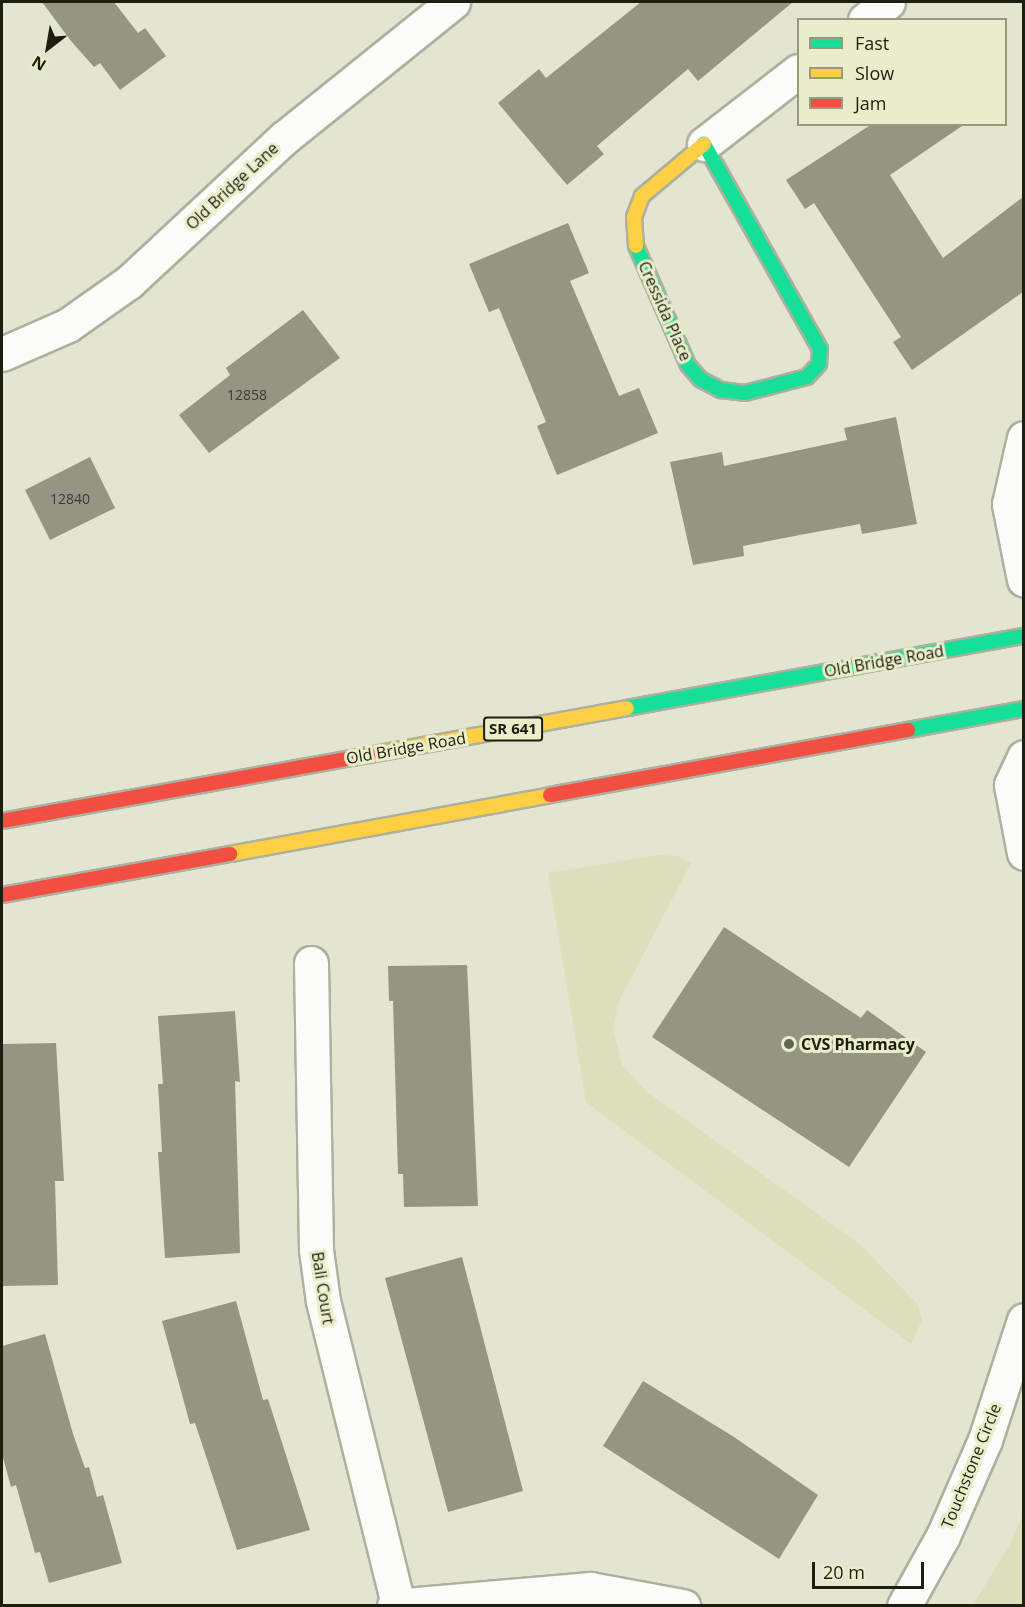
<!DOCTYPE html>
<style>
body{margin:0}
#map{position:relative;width:1025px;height:1607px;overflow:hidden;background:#e3e5d1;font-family:"Open Sans",sans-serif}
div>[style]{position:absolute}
.green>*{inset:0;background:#dcdfba}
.building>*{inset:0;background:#949583}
.roads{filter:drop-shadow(2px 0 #adaf9f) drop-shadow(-2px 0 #adaf9f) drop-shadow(0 2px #adaf9f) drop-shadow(0 -2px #adaf9f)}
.street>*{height:33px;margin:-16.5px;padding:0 16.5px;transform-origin:16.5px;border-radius:16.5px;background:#fbfbf8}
.fast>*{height:14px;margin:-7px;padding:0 7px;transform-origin:7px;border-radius:7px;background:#16e098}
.slow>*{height:14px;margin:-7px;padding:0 7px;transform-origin:7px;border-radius:7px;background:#ffcf43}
.jam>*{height:14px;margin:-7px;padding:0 7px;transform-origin:7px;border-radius:7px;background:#f24e42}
.dots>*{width:16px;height:16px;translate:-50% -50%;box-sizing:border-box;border:3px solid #eaedc9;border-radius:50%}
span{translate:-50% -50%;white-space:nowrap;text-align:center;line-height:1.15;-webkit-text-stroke:6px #eaedc9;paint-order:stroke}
.number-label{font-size:14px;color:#3b3c2e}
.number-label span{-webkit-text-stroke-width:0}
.shield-label span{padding:2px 4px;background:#eaedc9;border:2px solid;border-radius:4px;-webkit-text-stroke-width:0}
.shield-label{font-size:15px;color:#1d1e11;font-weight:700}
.street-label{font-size:16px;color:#1d1e11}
.poi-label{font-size:16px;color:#1d1e11;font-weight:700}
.left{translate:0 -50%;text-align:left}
.frame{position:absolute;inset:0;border:3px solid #1d1e11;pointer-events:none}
.legend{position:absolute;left:797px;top:18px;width:210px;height:108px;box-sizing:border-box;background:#eaedc9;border:2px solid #989a7f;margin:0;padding:8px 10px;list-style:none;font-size:18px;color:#1d1e11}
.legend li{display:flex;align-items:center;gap:12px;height:30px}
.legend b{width:30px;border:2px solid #989a7f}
.north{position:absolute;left:18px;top:18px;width:60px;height:60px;-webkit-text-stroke:4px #eaedc9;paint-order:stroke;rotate:211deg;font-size:16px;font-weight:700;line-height:24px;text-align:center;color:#1d1e11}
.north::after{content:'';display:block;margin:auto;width:21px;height:27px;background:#1d1e11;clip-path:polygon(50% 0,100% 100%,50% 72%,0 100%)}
.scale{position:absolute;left:812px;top:1562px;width:112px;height:27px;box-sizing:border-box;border:3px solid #1d1e11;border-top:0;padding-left:8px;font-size:18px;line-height:21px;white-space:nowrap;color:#1d1e11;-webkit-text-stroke:4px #eaedc9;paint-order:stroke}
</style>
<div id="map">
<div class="green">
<i style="clip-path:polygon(657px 855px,677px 856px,691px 863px,618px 1003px,613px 1029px,622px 1065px,647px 1092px,861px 1245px,917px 1304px,922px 1320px,911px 1344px,586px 1102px,548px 873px)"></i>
<i style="clip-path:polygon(1023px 1514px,1023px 1605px,973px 1605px,1012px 1541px)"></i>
</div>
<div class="building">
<i style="clip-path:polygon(42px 2px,114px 2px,138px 33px,145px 28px,166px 56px,120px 90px,100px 63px,94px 67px,71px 41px)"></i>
<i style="clip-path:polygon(641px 2px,793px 2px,698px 81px,688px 69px,597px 146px,604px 154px,567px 185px,498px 103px,539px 69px,546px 78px)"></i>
<i style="clip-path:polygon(872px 124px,965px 124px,890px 175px,943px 258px,1023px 197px,1023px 292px,912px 370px,893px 342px,901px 337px,814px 203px,805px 209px,786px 180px)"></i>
<i style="clip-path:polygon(568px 223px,589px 273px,570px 281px,619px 396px,639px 388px,658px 433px,557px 475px,537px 426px,546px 422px,499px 308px,489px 312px,469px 264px)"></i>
<i style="clip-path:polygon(303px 310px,340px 358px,209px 453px,179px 415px,230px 375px,226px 368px)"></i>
<i style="clip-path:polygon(896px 417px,917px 524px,862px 534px,860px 524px,805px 534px,743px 546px,744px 556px,693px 565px,670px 462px,722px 452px,724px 466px,847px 440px,844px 428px)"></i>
<i style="clip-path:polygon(90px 457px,115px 508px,50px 540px,25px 490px)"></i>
<i style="clip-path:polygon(724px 927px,861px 1018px,867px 1010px,926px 1052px,849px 1167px,652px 1037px)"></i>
<i style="clip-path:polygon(467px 965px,478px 1206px,404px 1207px,403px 1174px,398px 1174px,393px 1001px,389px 1001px,388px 966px)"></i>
<i style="clip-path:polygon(235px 1011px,240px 1082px,235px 1081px,240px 1253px,165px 1258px,158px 1152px,162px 1152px,158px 1084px,163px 1084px,158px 1016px)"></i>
<i style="clip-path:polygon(56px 1043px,64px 1181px,55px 1181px,58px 1285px,2px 1286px,2px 1044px)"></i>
<i style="clip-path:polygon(462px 1257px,523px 1491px,448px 1512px,385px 1278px)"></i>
<i style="clip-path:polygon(236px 1301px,263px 1400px,268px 1399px,310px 1530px,237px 1550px,195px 1423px,190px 1424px,162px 1321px)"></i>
<i style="clip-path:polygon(45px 1334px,73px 1434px,85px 1468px,89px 1467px,97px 1497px,103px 1495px,122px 1563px,49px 1583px,40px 1552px,35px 1553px,16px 1485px,11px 1487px,2px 1454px,2px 1346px)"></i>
<i style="clip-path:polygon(643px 1381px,734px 1437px,818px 1495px,779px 1559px,603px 1446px)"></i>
</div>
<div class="roads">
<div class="street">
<i style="left:865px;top:20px;width:29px;rotate:-38deg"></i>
<i style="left:704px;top:144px;width:119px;rotate:-37.8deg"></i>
<i style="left:2px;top:354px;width:72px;rotate:-23.7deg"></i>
<i style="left:68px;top:325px;width:75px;rotate:-35.2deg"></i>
<i style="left:129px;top:282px;width:212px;rotate:-42.9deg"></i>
<i style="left:284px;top:138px;width:217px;rotate:-38.8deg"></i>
<i style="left:1024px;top:438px;width:68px;rotate:102.8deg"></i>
<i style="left:1009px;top:504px;width:77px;rotate:78.8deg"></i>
<i style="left:1024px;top:757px;width:31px;rotate:115deg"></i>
<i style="left:1011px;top:785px;width:69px;rotate:79.2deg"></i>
<i style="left:311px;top:963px;width:287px;rotate:89deg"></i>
<i style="left:316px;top:1250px;width:51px;rotate:82.2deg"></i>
<i style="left:323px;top:1301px;width:313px;rotate:76.1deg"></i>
<i style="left:394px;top:1606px;width:197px;rotate:-5deg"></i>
<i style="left:590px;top:1589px;width:95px;rotate:10.4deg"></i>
<i style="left:904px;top:1606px;width:80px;rotate:-60.9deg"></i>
<i style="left:943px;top:1536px;width:105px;rotate:-66.4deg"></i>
<i style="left:985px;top:1440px;width:126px;rotate:-72deg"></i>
</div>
<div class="fast">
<i style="left:636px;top:246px;width:130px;rotate:66.4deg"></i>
<i style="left:688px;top:365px;width:18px;rotate:49deg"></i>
<i style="left:700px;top:379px;width:24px;rotate:28deg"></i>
<i style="left:721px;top:390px;width:24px;rotate:7deg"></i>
<i style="left:745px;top:393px;width:64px;rotate:-14.5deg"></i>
<i style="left:807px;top:377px;width:18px;rotate:-47deg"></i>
<i style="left:819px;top:364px;width:15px;rotate:-86deg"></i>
<i style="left:820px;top:349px;width:236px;rotate:-119.5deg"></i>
<i style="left:627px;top:708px;width:403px;rotate:-10.3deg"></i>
<i style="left:908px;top:730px;width:118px;rotate:-10.3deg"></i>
</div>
<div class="slow">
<i style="left:636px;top:246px;width:29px;rotate:-94deg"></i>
<i style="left:634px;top:217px;width:22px;rotate:-69deg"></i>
<i style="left:642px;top:196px;width:81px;rotate:-40deg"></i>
<i style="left:369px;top:755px;width:262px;rotate:-10.3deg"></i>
<i style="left:230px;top:854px;width:325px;rotate:-10.4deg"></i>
</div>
<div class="jam">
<i style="left:550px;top:795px;width:364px;rotate:-10.3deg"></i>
<i style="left:2px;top:821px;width:373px;rotate:-10.2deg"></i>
<i style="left:2px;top:895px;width:232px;rotate:-10.2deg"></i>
</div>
</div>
<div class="dots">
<i style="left:789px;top:1044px;background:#626454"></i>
</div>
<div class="number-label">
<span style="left:247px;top:395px">12858</span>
<span style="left:70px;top:499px">12840</span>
</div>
<div class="shield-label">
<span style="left:513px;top:729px">SR 641</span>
</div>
<div class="street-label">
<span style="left:232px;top:186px;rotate:-43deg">Old Bridge Lane</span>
<span style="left:665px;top:311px;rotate:66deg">Cressida Place</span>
<span style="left:884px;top:661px;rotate:-10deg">Old Bridge Road</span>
<span style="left:406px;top:748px;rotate:-10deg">Old Bridge Road</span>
<span style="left:323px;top:1288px;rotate:81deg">Bali Court</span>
<span style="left:971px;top:1466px;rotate:-68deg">Touchstone Circle</span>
</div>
<div class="poi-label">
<span class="left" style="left:801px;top:1044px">CVS Pharmacy</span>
</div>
<div class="frame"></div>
<ul class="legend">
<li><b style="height:8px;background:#16e098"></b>Fast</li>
<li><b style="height:8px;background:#ffcf43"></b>Slow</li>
<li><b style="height:8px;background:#f24e42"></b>Jam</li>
</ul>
<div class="north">N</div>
<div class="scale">20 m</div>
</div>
